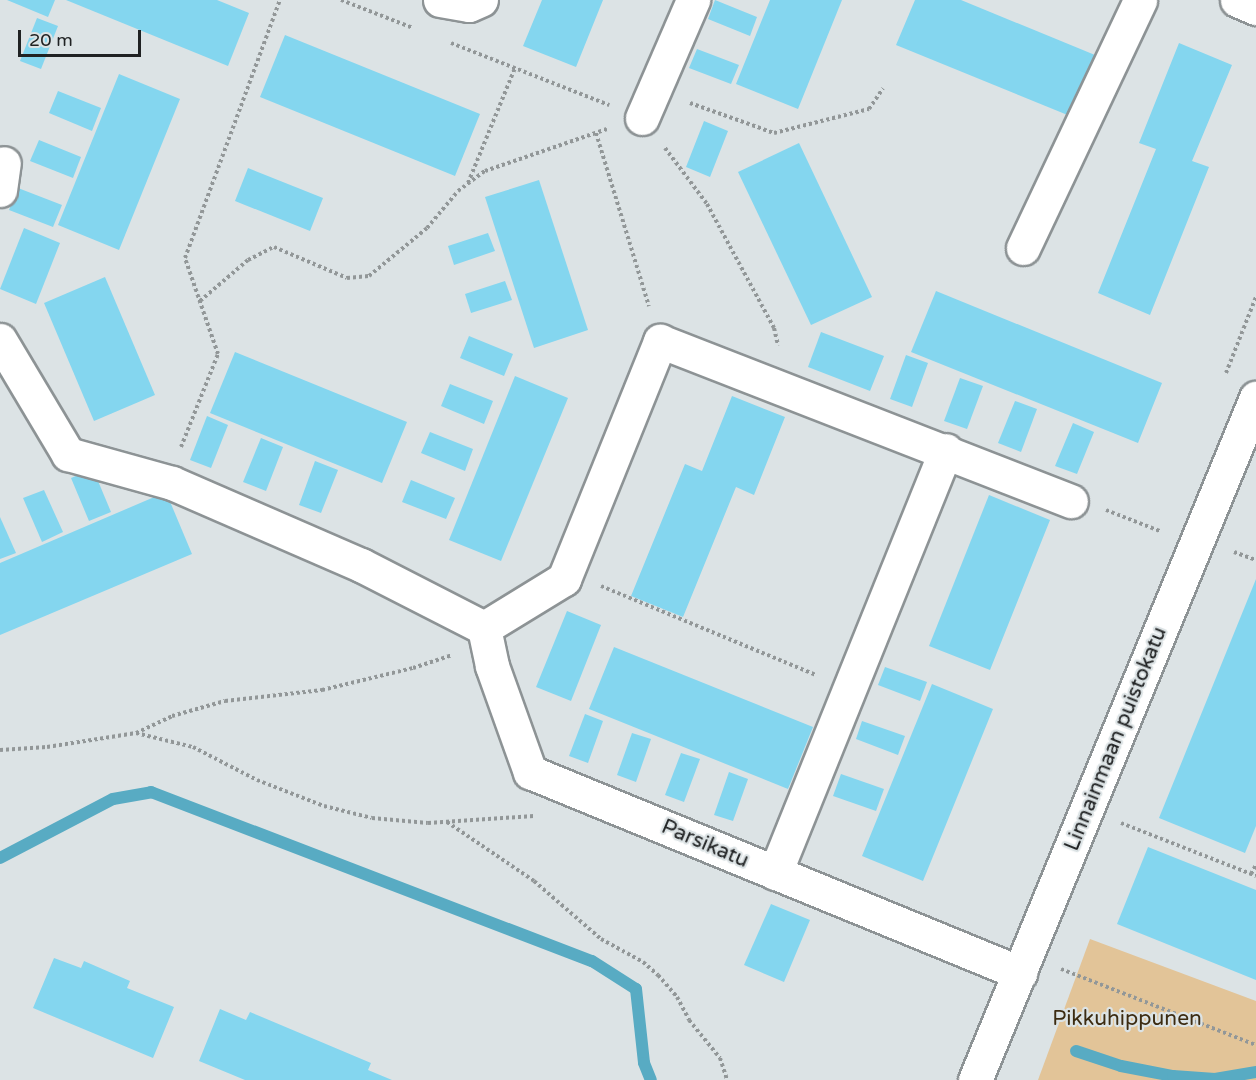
<!DOCTYPE html>
<style>
body{margin:0}
#map{position:relative;width:1256px;height:1080px;overflow:hidden;background:#dce3e5;font-family:"Varela Round",sans-serif}
div>[style]{position:absolute}
.green>*{inset:0;background:#e2c498}
.stream>*{height:12px;margin:-6px;padding:0 6px;transform-origin:6px;border-radius:6px;background:#58abc3}
.building>*{inset:0;background:#84d6ef}
.path>*{height:4px;margin-top:-2px;transform-origin:0;background:repeating-linear-gradient(90deg,#929798 0 3px,transparent 0 6px)}
.roads{filter:drop-shadow(2px 0 #8d9395) drop-shadow(-2px 0 #8d9395) drop-shadow(0 2px #8d9395) drop-shadow(0 -2px #8d9395)}
.minor>*{height:33px;margin:-16.5px;padding:0 16.5px;transform-origin:16.5px;border-radius:16.5px;background:#fff}
span{translate:-50% -50%;white-space:nowrap;text-align:center;line-height:1.15;-webkit-text-stroke:4.5px #dce3e5;paint-order:stroke}
.street-label{font-size:21px;color:#202223}
.park-label{font-size:21px;color:#3c2b11}
.scale{position:absolute;left:18px;top:30px;width:123px;height:27px;box-sizing:border-box;border:3px solid #202223;border-top:0;padding-left:8px;font-size:18px;line-height:21px;white-space:nowrap;color:#202223;-webkit-text-stroke:4px #dce3e5;paint-order:stroke}
</style>
<div id="map">
<div class="green">
<i style="clip-path:polygon(1090px 939px,1256px 1001px,1256px 1080px,1038px 1080px)"></i>
</div>
<div class="stream">
<i style="left:0;top:858px;width:127px;rotate:-27.6deg"></i>
<i style="left:113px;top:799px;width:39px;rotate:-10deg"></i>
<i style="left:151px;top:792px;width:472px;rotate:21deg"></i>
<i style="left:592px;top:961px;width:52px;rotate:32.5deg"></i>
<i style="left:636px;top:989px;width:74px;rotate:83.8deg"></i>
<i style="left:644px;top:1063px;width:18px;rotate:68deg"></i>
<i style="left:1076px;top:1051px;width:47px;rotate:18.4deg"></i>
<i style="left:1121px;top:1066px;width:53px;rotate:10.9deg"></i>
<i style="left:1173px;top:1076px;width:42px;rotate:4.1deg"></i>
<i style="left:1215px;top:1079px;width:42px;rotate:-9.7deg"></i>
</div>
<div class="building">
<i style="clip-path:polygon(7px 0,55px 0,48px 17px)"></i>
<i style="clip-path:polygon(66px 0,217px 0,249px 13px,228px 66px)"></i>
<i style="clip-path:polygon(542px 0,603px 0,576px 67px,523px 46px)"></i>
<i style="clip-path:polygon(715px 0,757px 17px,750px 36px,708px 19px)"></i>
<i style="clip-path:polygon(770px 0,842px 0,798px 109px,736px 84px)"></i>
<i style="clip-path:polygon(915px 0,961px 0,1095px 55px,1070px 116px,896px 45px)"></i>
<i style="clip-path:polygon(37px 18px,58px 26px,41px 69px,20px 61px)"></i>
<i style="clip-path:polygon(285px 35px,480px 114px,455px 176px,260px 97px)"></i>
<i style="clip-path:polygon(1179px 43px,1232px 65px,1192px 161px,1209px 167px,1150px 315px,1098px 293px,1156px 149px,1139px 143px)"></i>
<i style="clip-path:polygon(697px 49px,739px 65px,731px 84px,689px 68px)"></i>
<i style="clip-path:polygon(119px 74px,180px 99px,119px 250px,58px 225px)"></i>
<i style="clip-path:polygon(58px 91px,101px 108px,92px 131px,49px 113px)"></i>
<i style="clip-path:polygon(704px 121px,728px 131px,710px 177px,686px 167px)"></i>
<i style="clip-path:polygon(39px 140px,81px 157px,73px 178px,30px 161px)"></i>
<i style="clip-path:polygon(799px 143px,872px 297px,811px 325px,738px 172px)"></i>
<i style="clip-path:polygon(248px 168px,323px 198px,310px 231px,235px 201px)"></i>
<i style="clip-path:polygon(539px 180px,588px 330px,534px 348px,485px 197px)"></i>
<i style="clip-path:polygon(18px 188px,62px 205px,53px 227px,9px 210px)"></i>
<i style="clip-path:polygon(24px 228px,60px 243px,36px 304px,0 289px)"></i>
<i style="clip-path:polygon(488px 233px,495px 251px,454px 265px,448px 246px)"></i>
<i style="clip-path:polygon(105px 277px,155px 395px,94px 421px,44px 303px)"></i>
<i style="clip-path:polygon(505px 281px,512px 300px,471px 313px,465px 294px)"></i>
<i style="clip-path:polygon(936px 291px,1162px 383px,1138px 443px,911px 352px)"></i>
<i style="clip-path:polygon(821px 332px,884px 356px,870px 391px,808px 367px)"></i>
<i style="clip-path:polygon(469px 336px,513px 354px,504px 376px,460px 358px)"></i>
<i style="clip-path:polygon(235px 352px,407px 422px,382px 483px,210px 413px)"></i>
<i style="clip-path:polygon(906px 355px,928px 363px,912px 407px,890px 399px)"></i>
<i style="clip-path:polygon(515px 376px,568px 398px,501px 561px,449px 540px)"></i>
<i style="clip-path:polygon(960px 378px,983px 386px,967px 429px,944px 421px)"></i>
<i style="clip-path:polygon(450px 384px,493px 401px,484px 424px,441px 406px)"></i>
<i style="clip-path:polygon(732px 396px,785px 417px,754px 495px,736px 487px,683px 617px,631px 596px,685px 464px,702px 471px)"></i>
<i style="clip-path:polygon(1015px 401px,1037px 409px,1021px 452px,998px 443px)"></i>
<i style="clip-path:polygon(207px 416px,228px 425px,211px 468px,190px 460px)"></i>
<i style="clip-path:polygon(1073px 423px,1094px 432px,1077px 474px,1055px 466px)"></i>
<i style="clip-path:polygon(430px 432px,473px 449px,465px 471px,421px 453px)"></i>
<i style="clip-path:polygon(261px 438px,283px 447px,266px 491px,243px 482px)"></i>
<i style="clip-path:polygon(315px 461px,338px 470px,321px 513px,299px 505px)"></i>
<i style="clip-path:polygon(93px 469px,111px 512px,89px 521px,71px 478px)"></i>
<i style="clip-path:polygon(411px 480px,455px 498px,446px 519px,402px 502px)"></i>
<i style="clip-path:polygon(44px 490px,63px 532px,42px 542px,23px 498px)"></i>
<i style="clip-path:polygon(166px 492px,192px 554px,0 635px,0 563px)"></i>
<i style="clip-path:polygon(989px 495px,1050px 520px,990px 670px,929px 646px)"></i>
<i style="clip-path:polygon(0 517px,16px 553px,0 559px)"></i>
<i style="clip-path:polygon(1256px 579px,1256px 826px,1245px 853px,1159px 818px)"></i>
<i style="clip-path:polygon(567px 611px,601px 625px,571px 701px,536px 687px)"></i>
<i style="clip-path:polygon(614px 647px,813px 727px,788px 789px,589px 709px)"></i>
<i style="clip-path:polygon(885px 667px,927px 682px,920px 701px,878px 685px)"></i>
<i style="clip-path:polygon(932px 684px,993px 709px,923px 881px,862px 856px)"></i>
<i style="clip-path:polygon(585px 714px,603px 721px,588px 763px,569px 756px)"></i>
<i style="clip-path:polygon(862px 721px,905px 736px,898px 755px,856px 739px)"></i>
<i style="clip-path:polygon(632px 733px,651px 739px,636px 782px,617px 775px)"></i>
<i style="clip-path:polygon(681px 753px,700px 759px,684px 802px,665px 795px)"></i>
<i style="clip-path:polygon(729px 772px,748px 779px,733px 821px,714px 815px)"></i>
<i style="clip-path:polygon(841px 774px,884px 789px,876px 811px,833px 796px)"></i>
<i style="clip-path:polygon(1148px 847px,1256px 890px,1256px 980px,1117px 924px)"></i>
<i style="clip-path:polygon(771px 904px,810px 920px,784px 982px,744px 965px)"></i>
<i style="clip-path:polygon(54px 958px,81px 968px,84px 961px,130px 981px,127px 988px,174px 1007px,153px 1058px,33px 1008px)"></i>
<i style="clip-path:polygon(220px 1009px,246px 1020px,250px 1012px,371px 1063px,368px 1070px,392px 1080px,245px 1080px,199px 1061px)"></i>
</div>
<div class="path">
<i style="left:341px;top:0;width:77px;rotate:21.3deg"></i>
<i style="left:451px;top:43px;width:170px;rotate:21.4deg"></i>
<i style="left:690px;top:103px;width:89px;rotate:19.7deg"></i>
<i style="left:774px;top:133px;width:98px;rotate:-14.2deg"></i>
<i style="left:869px;top:109px;width:25px;rotate:-56deg"></i>
<i style="left:596px;top:133px;width:181px;rotate:73deg"></i>
<i style="left:665px;top:148px;width:70px;rotate:53.1deg"></i>
<i style="left:707px;top:204px;width:141px;rotate:61.6deg"></i>
<i style="left:774px;top:328px;width:18px;rotate:77deg"></i>
<i style="left:468px;top:183px;width:124px;rotate:-67.8deg"></i>
<i style="left:200px;top:301px;width:63px;rotate:-40.5deg"></i>
<i style="left:248px;top:260px;width:29px;rotate:-27deg"></i>
<i style="left:274px;top:247px;width:79px;rotate:23deg"></i>
<i style="left:347px;top:278px;width:22px;rotate:-5deg"></i>
<i style="left:369px;top:276px;width:75px;rotate:-39.6deg"></i>
<i style="left:427px;top:228px;width:48px;rotate:-50deg"></i>
<i style="left:458px;top:191px;width:34px;rotate:-37deg"></i>
<i style="left:485px;top:171px;width:129px;rotate:-19deg"></i>
<i style="left:1226px;top:373px;width:82px;rotate:-68.5deg"></i>
<i style="left:181px;top:447px;width:100px;rotate:-68.3deg"></i>
<i style="left:218px;top:354px;width:102px;rotate:-109deg"></i>
<i style="left:185px;top:258px;width:275px;rotate:-69.8deg"></i>
<i style="left:1106px;top:510px;width:58px;rotate:21.3deg"></i>
<i style="left:1234px;top:552px;width:23px;rotate:20deg"></i>
<i style="left:601px;top:586px;width:233px;rotate:22.5deg"></i>
<i style="left:136px;top:733px;width:40px;rotate:-25deg"></i>
<i style="left:172px;top:716px;width:55px;rotate:-15.8deg"></i>
<i style="left:225px;top:701px;width:98px;rotate:-6.5deg"></i>
<i style="left:322px;top:690px;width:94px;rotate:-13.6deg"></i>
<i style="left:413px;top:668px;width:41px;rotate:-18.4deg"></i>
<i style="left:0;top:750px;width:47px;rotate:-3.7deg"></i>
<i style="left:47px;top:747px;width:90px;rotate:-8.9deg"></i>
<i style="left:136px;top:733px;width:59px;rotate:13.8deg"></i>
<i style="left:193px;top:747px;width:72px;rotate:27.3deg"></i>
<i style="left:257px;top:780px;width:72px;rotate:21.2deg"></i>
<i style="left:324px;top:806px;width:49px;rotate:14deg"></i>
<i style="left:372px;top:818px;width:56px;rotate:5.1deg"></i>
<i style="left:428px;top:823px;width:106px;rotate:-3.8deg"></i>
<i style="left:447px;top:822px;width:105px;rotate:34.1deg"></i>
<i style="left:534px;top:881px;width:89px;rotate:40.9deg"></i>
<i style="left:601px;top:939px;width:48px;rotate:28.7deg"></i>
<i style="left:643px;top:962px;width:20px;rotate:41deg"></i>
<i style="left:658px;top:975px;width:29px;rotate:49deg"></i>
<i style="left:677px;top:997px;width:26px;rotate:62deg"></i>
<i style="left:689px;top:1020px;width:49px;rotate:50.8deg"></i>
<i style="left:720px;top:1058px;width:23px;rotate:72deg"></i>
<i style="left:1121px;top:823px;width:145px;rotate:21.4deg"></i>
<i style="left:1251px;top:874px;width:10px;rotate:-61deg"></i>
<i style="left:1061px;top:969px;width:209px;rotate:21.3deg"></i>
</div>
<div class="roads">
<div class="minor">
<i style="left:440px;top:0;width:29px;rotate:10deg"></i>
<i style="left:469px;top:5px;width:13px;rotate:-23deg"></i>
<i style="left:1237px;top:0;width:21px;rotate:23deg"></i>
<i style="left:642px;top:118px;width:129px;rotate:-66.6deg"></i>
<i style="left:0;top:190px;width:27px;rotate:-82deg"></i>
<i style="left:1023px;top:248px;width:274px;rotate:-64.7deg"></i>
<i style="left:0;top:340px;width:133px;rotate:59.2deg"></i>
<i style="left:68px;top:454px;width:108px;rotate:15.6deg"></i>
<i style="left:172px;top:483px;width:206px;rotate:23.5deg"></i>
<i style="left:361px;top:565px;width:138px;rotate:27.1deg"></i>
<i style="left:484px;top:628px;width:94px;rotate:-31.5deg"></i>
<i style="left:564px;top:579px;width:257px;rotate:-68deg"></i>
<i style="left:660px;top:341px;width:441px;rotate:21.3deg"></i>
<i style="left:484px;top:628px;width:39px;rotate:78deg"></i>
<i style="left:492px;top:666px;width:113px;rotate:70.3deg"></i>
<i style="left:530px;top:772px;width:530px;rotate:22.3deg"></i>
<i style="left:775px;top:873px;width:456px;rotate:-68deg"></i>
<i style="left:975px;top:1080px;width:738px;rotate:-67.61deg"></i>
</div>
</div>
<div class="street-label">
<span style="left:1116px;top:739px;rotate:-68deg">Linnainmaan puistokatu</span>
<span style="left:705px;top:844px;rotate:23deg">Parsikatu</span>
</div>
<div class="park-label">
<span style="left:1127px;top:1019px">Pikkuhippunen</span>
</div>
<div class="scale">20 m</div>
</div>
